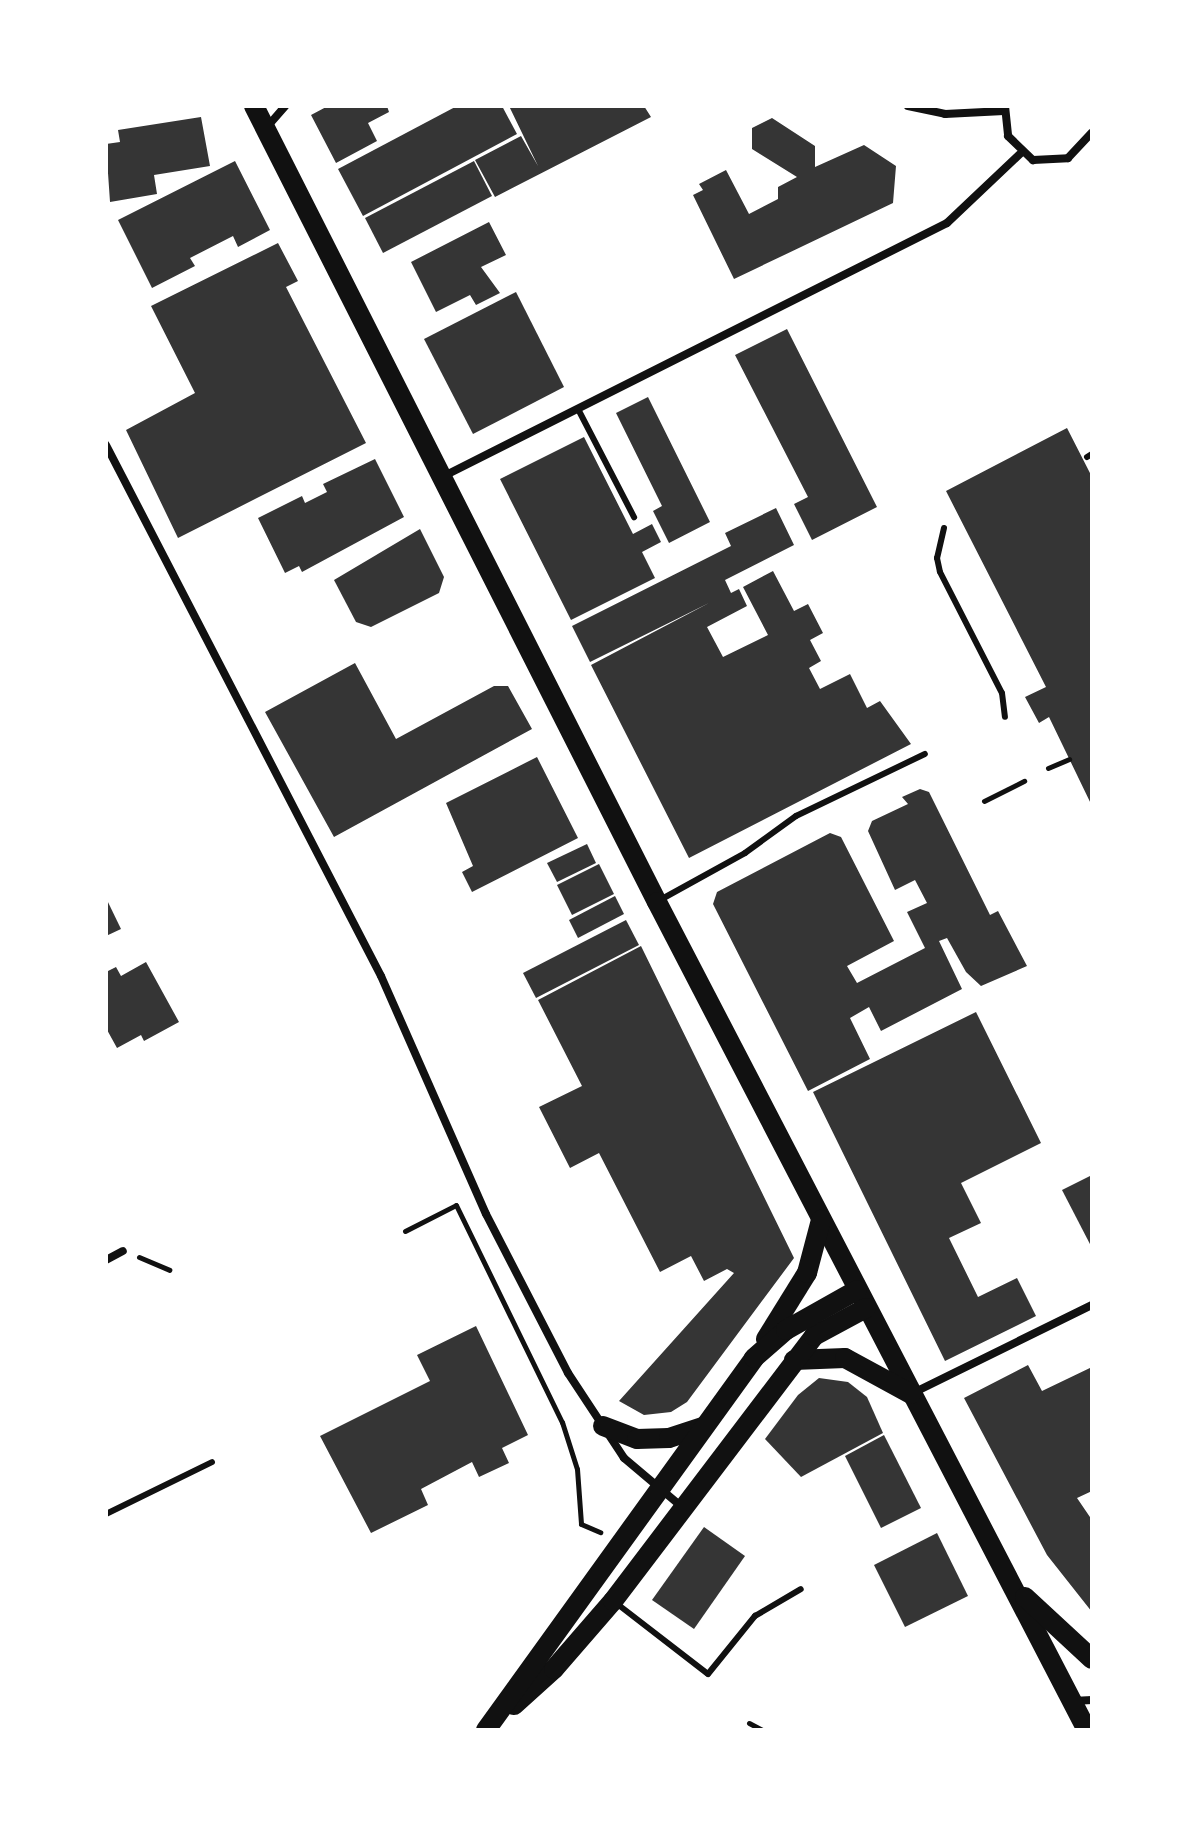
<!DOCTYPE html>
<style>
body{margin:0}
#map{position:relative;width:1198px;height:1836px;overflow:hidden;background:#fff;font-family:"Alegreya Sans",sans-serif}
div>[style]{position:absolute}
.building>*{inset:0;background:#353535}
.path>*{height:5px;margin:-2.5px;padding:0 2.5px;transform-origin:2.5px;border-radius:2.5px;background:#111}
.service>*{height:6px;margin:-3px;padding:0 3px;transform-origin:3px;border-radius:3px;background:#111}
.minor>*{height:8px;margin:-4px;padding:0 4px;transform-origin:4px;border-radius:4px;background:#111}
.primary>*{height:20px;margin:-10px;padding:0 10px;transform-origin:10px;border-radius:10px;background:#111}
span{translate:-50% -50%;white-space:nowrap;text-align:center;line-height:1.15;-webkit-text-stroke:6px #fff;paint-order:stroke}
.frame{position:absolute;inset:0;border:108px solid #fff;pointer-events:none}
</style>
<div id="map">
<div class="building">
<i style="clip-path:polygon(328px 106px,387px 106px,389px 112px,368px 123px,377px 141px,336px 163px,311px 115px)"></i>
<i style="clip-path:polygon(457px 106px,502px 106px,517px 134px,363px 216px,338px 169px)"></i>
<i style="clip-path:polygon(509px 106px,644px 106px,651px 117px,495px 197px,475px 160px,521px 136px,538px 166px)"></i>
<i style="clip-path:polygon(201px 117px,210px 166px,154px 175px,157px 194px,110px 202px,106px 144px,120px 142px,118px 130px)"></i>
<i style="clip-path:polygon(772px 118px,815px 146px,815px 167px,864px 145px,896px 166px,893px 203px,734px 279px,693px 195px,703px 190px,699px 184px,726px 170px,749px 214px,778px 199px,778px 187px,797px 177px,752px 149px,752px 128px)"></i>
<i style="clip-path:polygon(235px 161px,270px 230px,238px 247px,233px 236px,190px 258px,195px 266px,152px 288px,118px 220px)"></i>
<i style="clip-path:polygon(474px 161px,492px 196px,383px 253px,365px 218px)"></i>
<i style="clip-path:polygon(489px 222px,506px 255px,481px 267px,500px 293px,476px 305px,470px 295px,436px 312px,411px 262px)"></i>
<i style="clip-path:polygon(278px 243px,298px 281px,286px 287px,366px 443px,178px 538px,126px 430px,195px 393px,151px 306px)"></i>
<i style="clip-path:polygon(516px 292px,564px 387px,473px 434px,424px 339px)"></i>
<i style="clip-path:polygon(787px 329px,877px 507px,812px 540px,794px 504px,808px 497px,735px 355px)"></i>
<i style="clip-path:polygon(648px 397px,710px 522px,669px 543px,653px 511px,662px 506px,616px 413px)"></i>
<i style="clip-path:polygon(1067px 428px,1092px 477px,1092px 806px,1049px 717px,1039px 723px,1025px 697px,1046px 687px,946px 491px)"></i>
<i style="clip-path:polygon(584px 437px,633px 534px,652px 524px,661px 542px,642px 552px,655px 578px,571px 620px,500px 479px)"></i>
<i style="clip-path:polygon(375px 459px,404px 517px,302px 572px,299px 566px,285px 573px,258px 518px,302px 496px,305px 503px,327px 492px,323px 484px)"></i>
<i style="clip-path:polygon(776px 508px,794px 545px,725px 580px,731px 593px,739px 589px,747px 606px,707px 627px,723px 657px,768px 635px,743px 587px,773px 571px,794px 611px,808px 604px,823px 633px,810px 640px,821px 661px,809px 668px,820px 689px,850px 674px,867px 708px,880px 701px,911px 744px,689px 858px,591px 665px,709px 603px,590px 662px,572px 626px,731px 546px,725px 533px)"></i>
<i style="clip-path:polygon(420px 529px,444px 577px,439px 593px,371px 627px,356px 622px,334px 580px)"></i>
<i style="clip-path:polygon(355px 663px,396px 739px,494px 686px,508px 686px,532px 729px,334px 837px,265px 712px)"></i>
<i style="clip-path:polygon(537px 757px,578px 838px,472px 892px,462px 872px,473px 866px,446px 803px)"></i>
<i style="clip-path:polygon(920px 789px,929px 792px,990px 915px,998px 911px,1027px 966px,981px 986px,966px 972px,947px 938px,939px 941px,962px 989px,881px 1031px,869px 1007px,850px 1018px,870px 1059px,808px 1091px,713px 904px,717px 892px,830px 833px,841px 837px,894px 941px,847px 966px,857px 983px,925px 948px,907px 912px,927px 903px,915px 880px,895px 890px,868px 831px,872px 821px,908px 804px,902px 797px)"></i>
<i style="clip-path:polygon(587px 844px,596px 863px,557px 882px,547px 863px)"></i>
<i style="clip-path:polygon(599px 864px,614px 894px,572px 915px,557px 885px)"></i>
<i style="clip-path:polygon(615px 896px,624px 914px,578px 938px,569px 920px)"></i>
<i style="clip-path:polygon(106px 898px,121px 929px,106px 936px)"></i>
<i style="clip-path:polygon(626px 920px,639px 945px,536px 998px,523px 973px)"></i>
<i style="clip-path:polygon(641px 946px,794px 1258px,687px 1402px,671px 1412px,644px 1415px,619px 1401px,734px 1273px,727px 1269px,704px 1281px,691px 1256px,660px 1272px,599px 1153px,570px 1168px,539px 1107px,582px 1086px,538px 1000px)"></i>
<i style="clip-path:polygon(146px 962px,179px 1022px,144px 1041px,141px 1035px,117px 1048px,106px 1028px,106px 972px,116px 967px,121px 976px)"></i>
<i style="clip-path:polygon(976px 1012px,1041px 1143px,961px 1183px,981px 1223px,949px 1238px,978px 1297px,1017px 1278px,1036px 1316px,945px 1361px,813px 1092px)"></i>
<i style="clip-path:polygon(1092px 1175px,1092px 1248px,1062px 1190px)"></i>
<i style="clip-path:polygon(476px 1326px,528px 1435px,502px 1448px,509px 1463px,479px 1477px,472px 1462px,421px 1489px,428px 1505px,371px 1533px,320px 1436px,430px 1381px,417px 1355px)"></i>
<i style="clip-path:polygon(1028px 1365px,1042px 1391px,1092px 1367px,1092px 1491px,1077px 1498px,1092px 1520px,1092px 1612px,1047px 1555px,964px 1398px)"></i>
<i style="clip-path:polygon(819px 1378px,848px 1382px,867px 1397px,883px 1433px,801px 1477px,765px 1439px,798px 1395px)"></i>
<i style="clip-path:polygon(884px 1435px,921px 1508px,881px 1528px,845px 1456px)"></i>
<i style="clip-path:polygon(704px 1527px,745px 1556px,694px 1629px,652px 1600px)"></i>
<i style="clip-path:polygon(937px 1533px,968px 1596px,905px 1627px,874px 1565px)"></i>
</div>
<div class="path">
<i style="left:1048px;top:768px;width:23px;rotate:-23deg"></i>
<i style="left:984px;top:801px;width:45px;rotate:-26.6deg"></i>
<i style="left:405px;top:1231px;width:57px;rotate:-27deg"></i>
<i style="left:456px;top:1205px;width:242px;rotate:64deg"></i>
<i style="left:562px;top:1422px;width:49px;rotate:72.3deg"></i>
<i style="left:577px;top:1469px;width:55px;rotate:85.8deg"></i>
<i style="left:581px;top:1524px;width:21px;rotate:23deg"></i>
<i style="left:139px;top:1257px;width:33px;rotate:23deg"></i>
<i style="left:749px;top:1723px;width:15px;rotate:28deg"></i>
</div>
<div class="service">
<i style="left:578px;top:409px;width:122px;rotate:62.6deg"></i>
<i style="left:1087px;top:457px;width:6px;rotate:-31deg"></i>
<i style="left:944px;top:528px;width:31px;rotate:103deg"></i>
<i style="left:937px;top:558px;width:14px;rotate:78deg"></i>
<i style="left:940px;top:572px;width:136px;rotate:62.9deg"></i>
<i style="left:1002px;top:693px;width:24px;rotate:83deg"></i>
<i style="left:660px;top:900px;width:97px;rotate:-28.9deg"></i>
<i style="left:745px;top:853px;width:63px;rotate:-36deg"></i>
<i style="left:796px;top:816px;width:143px;rotate:-25.7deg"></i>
<i style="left:106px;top:1514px;width:118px;rotate:-26.1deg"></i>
<i style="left:616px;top:1603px;width:116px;rotate:37.7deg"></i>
<i style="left:708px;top:1674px;width:75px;rotate:-51deg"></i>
<i style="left:755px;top:1616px;width:53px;rotate:-30.4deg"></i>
</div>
<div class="minor">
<i style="left:908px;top:106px;width:38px;rotate:12deg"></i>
<i style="left:945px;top:114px;width:59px;rotate:-2.9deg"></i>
<i style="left:1005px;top:106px;width:30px;rotate:84deg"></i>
<i style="left:1008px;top:136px;width:35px;rotate:44deg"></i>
<i style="left:1033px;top:160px;width:35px;rotate:-3deg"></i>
<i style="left:1068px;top:158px;width:35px;rotate:-47deg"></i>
<i style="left:267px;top:127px;width:28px;rotate:-49deg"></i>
<i style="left:106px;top:445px;width:598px;rotate:62.62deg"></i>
<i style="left:381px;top:976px;width:260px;rotate:66.2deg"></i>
<i style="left:486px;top:1214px;width:179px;rotate:62.7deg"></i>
<i style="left:568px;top:1373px;width:102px;rotate:56.6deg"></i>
<i style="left:624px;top:1458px;width:76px;rotate:40.2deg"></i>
<i style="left:442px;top:477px;width:565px;rotate:-26.7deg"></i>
<i style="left:947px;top:223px;width:102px;rotate:-43.4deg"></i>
<i style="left:106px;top:1260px;width:19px;rotate:-28deg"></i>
<i style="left:913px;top:1393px;width:199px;rotate:-26.2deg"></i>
<i style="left:1073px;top:1701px;width:19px;rotate:-3deg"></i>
</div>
<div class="primary">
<i style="left:254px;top:106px;width:892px;rotate:63.15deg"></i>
<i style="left:657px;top:902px;width:933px;rotate:62.56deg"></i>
<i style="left:766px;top:1339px;width:78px;rotate:-58.2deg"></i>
<i style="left:807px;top:1273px;width:55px;rotate:-75.2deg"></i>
<i style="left:794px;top:1360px;width:51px;rotate:-2.2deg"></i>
<i style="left:845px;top:1358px;width:75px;rotate:28.6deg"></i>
<i style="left:603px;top:1426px;width:36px;rotate:21deg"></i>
<i style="left:637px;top:1439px;width:32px;rotate:-2deg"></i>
<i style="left:669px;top:1438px;width:36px;rotate:-18deg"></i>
<i style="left:1025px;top:1597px;width:91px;rotate:42.8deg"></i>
<i style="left:514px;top:1705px;width:54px;rotate:-42deg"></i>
<i style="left:554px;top:1669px;width:90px;rotate:-49.1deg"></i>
<i style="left:613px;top:1601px;width:333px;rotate:-52.8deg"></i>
<i style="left:814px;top:1336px;width:59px;rotate:-28.3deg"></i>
<i style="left:486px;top:1730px;width:458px;rotate:-54.2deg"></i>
<i style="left:754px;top:1358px;width:43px;rotate:-41.2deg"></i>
<i style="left:786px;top:1330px;width:81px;rotate:-29.4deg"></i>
</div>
<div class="frame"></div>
</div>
